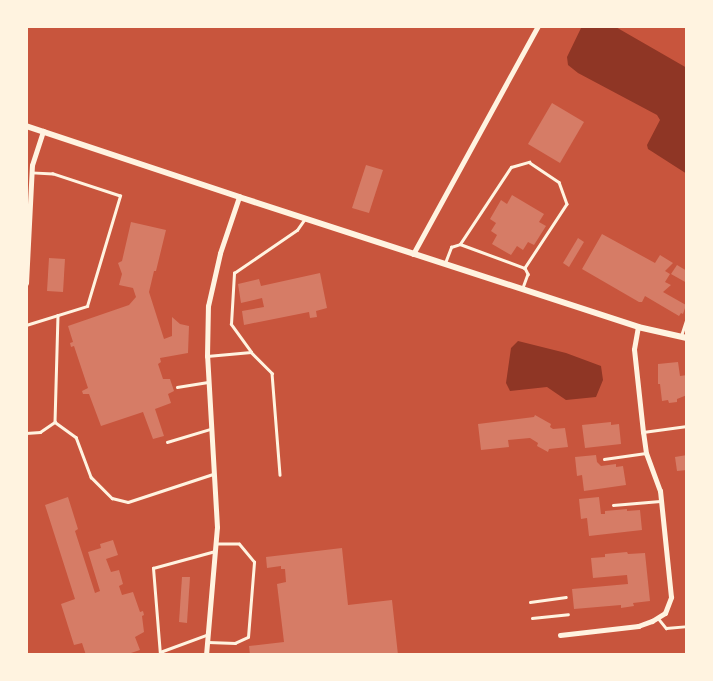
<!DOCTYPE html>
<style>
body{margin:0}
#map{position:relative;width:713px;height:681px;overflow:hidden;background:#c8553d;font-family:"Open Sans",sans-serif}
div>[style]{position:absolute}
.water>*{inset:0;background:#8f3625}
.building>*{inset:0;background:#d67c66}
.service>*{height:2.5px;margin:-1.25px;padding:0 1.25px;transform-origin:1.25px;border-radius:1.25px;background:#fff3e0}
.minor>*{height:5px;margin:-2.5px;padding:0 2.5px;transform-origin:2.5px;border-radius:2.5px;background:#fff3e0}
.tertiary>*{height:6px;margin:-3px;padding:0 3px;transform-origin:3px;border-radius:3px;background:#fff3e0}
span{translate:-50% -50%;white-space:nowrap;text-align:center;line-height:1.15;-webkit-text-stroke:5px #fff3e0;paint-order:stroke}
.frame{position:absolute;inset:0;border:28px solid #fff3e0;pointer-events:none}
</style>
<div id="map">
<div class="water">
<i style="clip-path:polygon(582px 26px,614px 26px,687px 68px,687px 174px,648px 149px,647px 145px,660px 120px,657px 115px,578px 73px,568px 65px,567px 57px)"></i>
<i style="clip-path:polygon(518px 341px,566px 353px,601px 366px,603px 380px,596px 397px,566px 400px,547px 387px,510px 391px,506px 383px,511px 348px)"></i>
</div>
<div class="building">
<i style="clip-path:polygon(552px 103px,584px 122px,560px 163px,528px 144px)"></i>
<i style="clip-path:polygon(366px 165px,383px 170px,369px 213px,352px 208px)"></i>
<i style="clip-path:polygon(512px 195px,544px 214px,539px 222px,546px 226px,534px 245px,528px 242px,523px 250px,517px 246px,511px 255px,492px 244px,497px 235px,491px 231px,496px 223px,490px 219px,501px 200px,507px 204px)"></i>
<i style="clip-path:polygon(131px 222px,166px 230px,156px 271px,154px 271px,149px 292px,164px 339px,172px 336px,172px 317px,180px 324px,189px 326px,188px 353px,160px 358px,161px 362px,158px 364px,163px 379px,170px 379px,174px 391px,168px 394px,171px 403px,155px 409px,164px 436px,153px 439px,143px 412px,101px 426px,89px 394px,83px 394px,82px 391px,88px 388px,74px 346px,71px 347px,70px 343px,73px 342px,68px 326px,129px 305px,136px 297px,133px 288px,119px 285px,122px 274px,118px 263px,122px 261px)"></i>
<i style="clip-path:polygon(602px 234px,655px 263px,660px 255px,673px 263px,665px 271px,670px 274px,665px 282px,671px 285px,663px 292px,686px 305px,683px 314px,681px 313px,679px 316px,645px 296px,642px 302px,639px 302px,582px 269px)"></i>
<i style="clip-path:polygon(578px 238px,584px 242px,569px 267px,563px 263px)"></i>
<i style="clip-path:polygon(49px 258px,65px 259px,63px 292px,47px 291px)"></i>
<i style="clip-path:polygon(677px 265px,687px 271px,687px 283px,671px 274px)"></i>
<i style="clip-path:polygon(320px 273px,327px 308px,316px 311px,317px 317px,310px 318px,309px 312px,244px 325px,242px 311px,264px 307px,262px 298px,241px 303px,238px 284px,259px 279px,261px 286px)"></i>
<i style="clip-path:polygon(678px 362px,680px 376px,687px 375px,687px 395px,677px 399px,677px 402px,669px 403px,668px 400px,662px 401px,660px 384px,658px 384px,658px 364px)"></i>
<i style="clip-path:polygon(535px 415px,551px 424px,550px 427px,553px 429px,565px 428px,568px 447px,549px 449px,548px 452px,537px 446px,538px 443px,530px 438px,508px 440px,509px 447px,481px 450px,478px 424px,534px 417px)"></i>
<i style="clip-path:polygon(611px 422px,611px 425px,619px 424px,621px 444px,585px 448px,582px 425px)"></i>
<i style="clip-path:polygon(596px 455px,597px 462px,601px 466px,616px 464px,616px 467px,623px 466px,626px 485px,584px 491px,582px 475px,577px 476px,575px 457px)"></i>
<i style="clip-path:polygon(687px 455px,687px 470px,677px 471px,675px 457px)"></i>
<i style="clip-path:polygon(68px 497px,78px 529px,75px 531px,95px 593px,100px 591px,88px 552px,101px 548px,100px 544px,113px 540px,118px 555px,106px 559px,111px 572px,119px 570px,123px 584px,119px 586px,122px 595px,133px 592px,140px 612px,143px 611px,144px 615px,142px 616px,144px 632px,135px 637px,140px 650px,125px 655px,86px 655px,82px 643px,74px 645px,61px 604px,75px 599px,45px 505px)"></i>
<i style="clip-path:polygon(599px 497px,601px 514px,605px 514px,605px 511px,627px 509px,627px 511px,640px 510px,642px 530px,589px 536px,587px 518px,581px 519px,579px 499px)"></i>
<i style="clip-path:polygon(342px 548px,348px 605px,392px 600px,398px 655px,250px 655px,249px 646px,284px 642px,277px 584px,286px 582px,285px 569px,281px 569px,281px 566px,267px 568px,266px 557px)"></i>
<i style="clip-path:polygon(627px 552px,628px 554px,645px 553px,650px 601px,633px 603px,634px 606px,621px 608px,621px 605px,574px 609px,572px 589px,628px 584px,627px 575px,593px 578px,591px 558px,605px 557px,605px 554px)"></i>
<i style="clip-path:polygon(182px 577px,190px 577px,187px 623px,179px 622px)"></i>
</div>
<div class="service">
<i style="left:460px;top:244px;width:92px;rotate:-56.5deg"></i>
<i style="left:511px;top:167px;width:19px;rotate:-16deg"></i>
<i style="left:529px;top:162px;width:36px;rotate:34deg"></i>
<i style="left:559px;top:182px;width:23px;rotate:70deg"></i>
<i style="left:567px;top:204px;width:77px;rotate:123.3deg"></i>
<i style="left:445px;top:263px;width:17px;rotate:-69deg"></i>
<i style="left:451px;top:247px;width:9px;rotate:-18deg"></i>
<i style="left:460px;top:244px;width:69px;rotate:20.3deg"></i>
<i style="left:525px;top:268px;width:7px;rotate:63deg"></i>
<i style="left:528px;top:274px;width:15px;rotate:110deg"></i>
<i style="left:58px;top:315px;width:107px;rotate:91.6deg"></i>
<i style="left:55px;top:422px;width:26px;rotate:36deg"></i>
<i style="left:76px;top:437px;width:43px;rotate:69.4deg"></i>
<i style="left:91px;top:477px;width:30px;rotate:45deg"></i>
<i style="left:112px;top:498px;width:16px;rotate:14deg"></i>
<i style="left:128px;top:502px;width:89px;rotate:-18.2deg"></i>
<i style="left:26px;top:325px;width:64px;rotate:-17.3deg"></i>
<i style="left:87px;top:306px;width:115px;rotate:-73.3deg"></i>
<i style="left:120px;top:196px;width:71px;rotate:-161.8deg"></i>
<i style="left:53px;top:174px;width:21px;rotate:-177deg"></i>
<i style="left:681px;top:336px;width:19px;rotate:-72deg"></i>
<i style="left:251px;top:352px;width:34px;rotate:-126deg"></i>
<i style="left:231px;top:324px;width:51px;rotate:-86.6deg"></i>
<i style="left:234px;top:273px;width:76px;rotate:-34.3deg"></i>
<i style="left:297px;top:230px;width:12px;rotate:-55deg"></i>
<i style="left:207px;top:356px;width:44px;rotate:-5.2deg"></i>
<i style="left:251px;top:352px;width:30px;rotate:45deg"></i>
<i style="left:272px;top:373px;width:102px;rotate:85.5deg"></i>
<i style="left:177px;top:387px;width:31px;rotate:-9deg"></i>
<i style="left:643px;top:432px;width:44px;rotate:-7.8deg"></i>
<i style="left:26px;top:433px;width:14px;rotate:-4deg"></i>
<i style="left:40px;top:432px;width:18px;rotate:-34deg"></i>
<i style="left:167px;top:442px;width:45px;rotate:-16.8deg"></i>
<i style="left:604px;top:459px;width:42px;rotate:-8.1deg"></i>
<i style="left:613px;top:505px;width:47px;rotate:-4.9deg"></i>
<i style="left:530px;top:602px;width:36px;rotate:-8deg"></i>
<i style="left:532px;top:618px;width:36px;rotate:-6deg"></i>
<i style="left:658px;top:618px;width:13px;rotate:51deg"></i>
<i style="left:666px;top:628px;width:21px;rotate:-5deg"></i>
<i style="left:208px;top:642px;width:27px;rotate:2deg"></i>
<i style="left:235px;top:643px;width:14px;rotate:-25deg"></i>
<i style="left:248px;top:637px;width:75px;rotate:-85.4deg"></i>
<i style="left:254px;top:562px;width:23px;rotate:-130deg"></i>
<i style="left:239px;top:544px;width:23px;rotate:180deg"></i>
<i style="left:160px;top:652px;width:49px;rotate:-20.3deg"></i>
<i style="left:160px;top:655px;width:87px;rotate:-94.6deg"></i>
<i style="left:153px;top:568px;width:64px;rotate:-15.3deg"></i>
</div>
<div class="minor">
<i style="left:413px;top:254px;width:260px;rotate:-61.3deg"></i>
<i style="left:26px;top:283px;width:118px;rotate:-87.1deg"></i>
<i style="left:32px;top:165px;width:36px;rotate:-72deg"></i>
<i style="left:560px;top:635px;width:79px;rotate:-6.6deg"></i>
<i style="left:638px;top:626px;width:15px;rotate:-20deg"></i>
<i style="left:652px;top:621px;width:15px;rotate:-32deg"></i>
<i style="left:665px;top:613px;width:17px;rotate:-69deg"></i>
<i style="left:671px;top:597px;width:107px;rotate:-95.9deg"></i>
<i style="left:660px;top:491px;width:40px;rotate:-110.2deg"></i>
<i style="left:646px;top:453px;width:21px;rotate:-98deg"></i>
<i style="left:643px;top:432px;width:83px;rotate:-96.2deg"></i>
<i style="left:634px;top:349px;width:22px;rotate:-80deg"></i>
<i style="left:206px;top:655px;width:128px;rotate:-85.1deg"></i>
<i style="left:217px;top:527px;width:171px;rotate:-93.3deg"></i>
<i style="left:207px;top:356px;width:50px;rotate:-88.9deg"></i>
<i style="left:208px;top:306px;width:54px;rotate:-77.2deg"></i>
<i style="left:220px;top:253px;width:59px;rotate:-71.3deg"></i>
</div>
<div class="tertiary">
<i style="left:26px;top:126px;width:225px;rotate:18.4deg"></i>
<i style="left:239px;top:197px;width:420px;rotate:18deg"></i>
<i style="left:638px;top:327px;width:50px;rotate:12.7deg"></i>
</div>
<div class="frame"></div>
</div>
